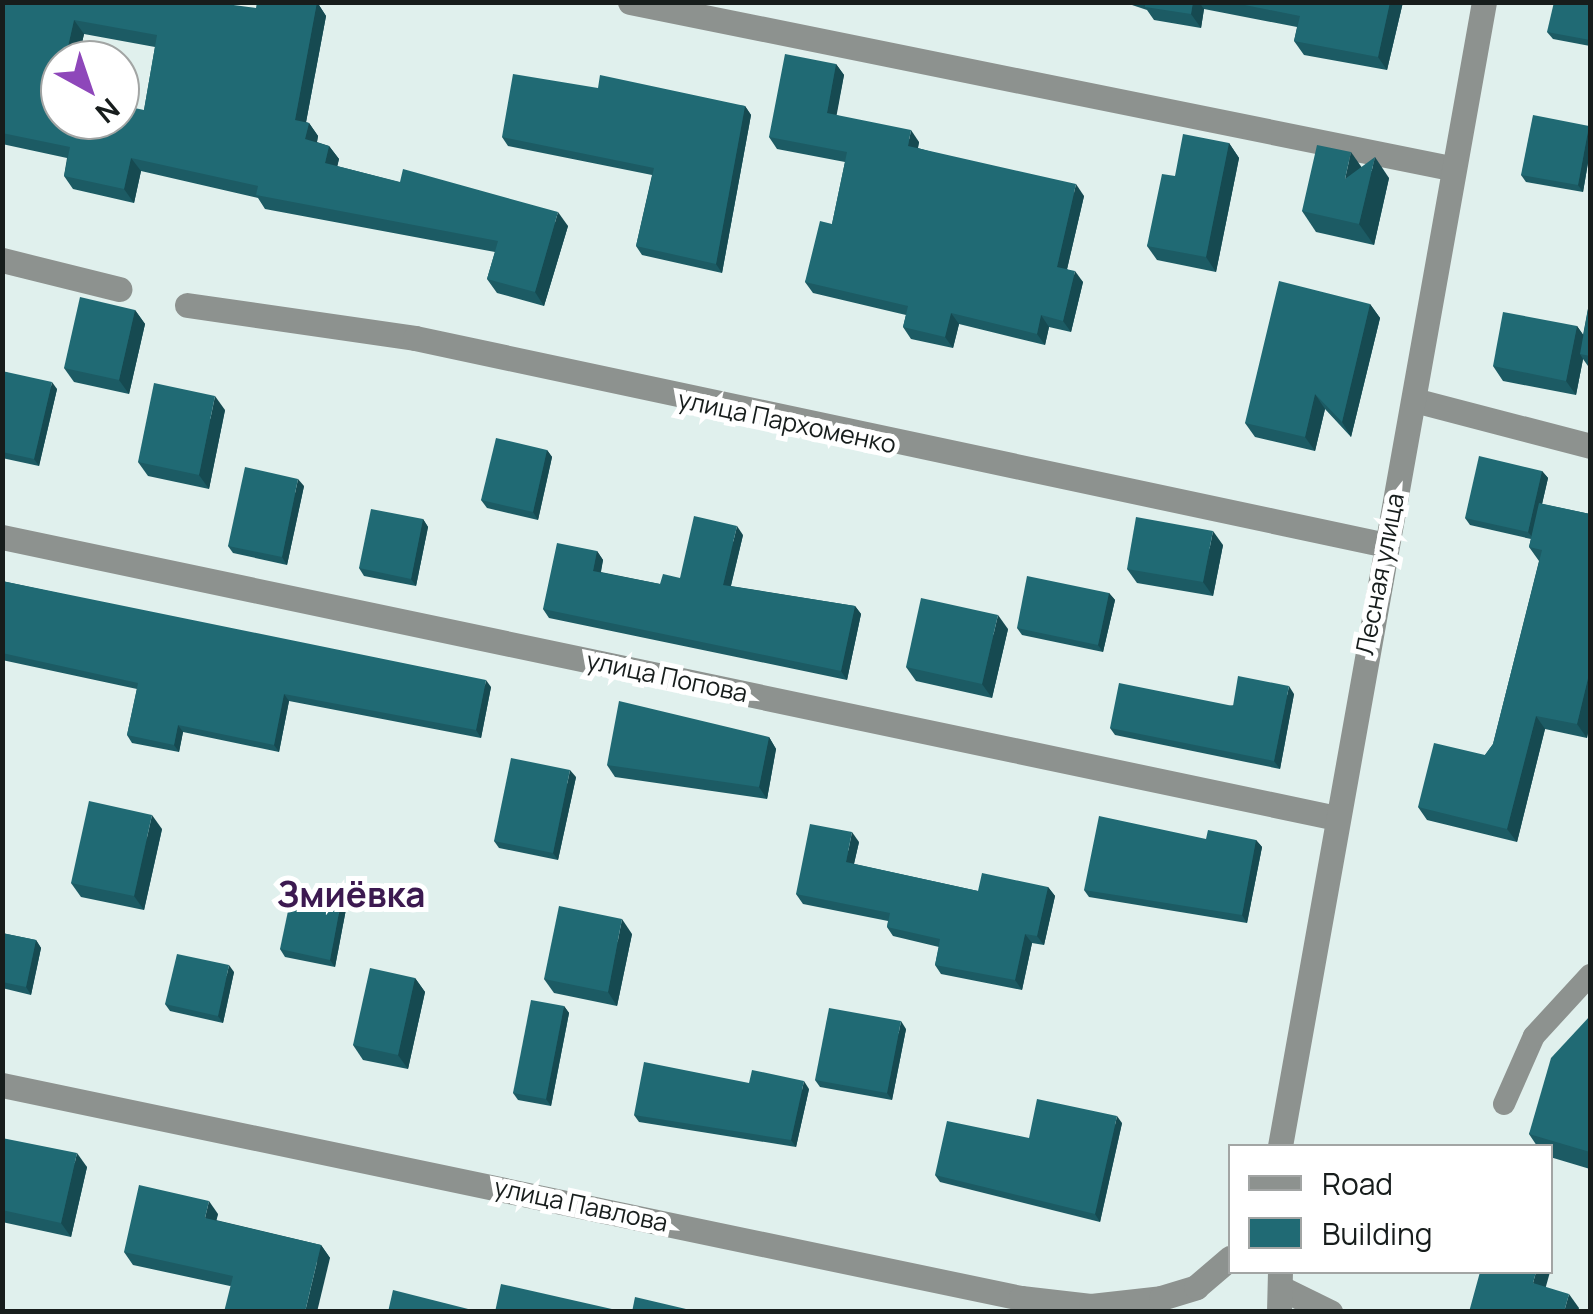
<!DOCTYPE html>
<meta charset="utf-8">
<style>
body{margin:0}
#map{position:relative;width:1593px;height:1314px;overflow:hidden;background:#e0f0ed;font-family:Manrope,sans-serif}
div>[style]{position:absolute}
.service>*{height:22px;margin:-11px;padding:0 11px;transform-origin:11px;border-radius:11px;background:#8d928f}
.minor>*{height:25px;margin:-12.5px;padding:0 12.5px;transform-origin:12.5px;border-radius:12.5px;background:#8d928f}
.wall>*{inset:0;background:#1c5b64}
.shaded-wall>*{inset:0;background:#164a51}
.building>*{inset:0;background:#206a74}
span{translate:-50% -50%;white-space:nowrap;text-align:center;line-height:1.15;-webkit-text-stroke:10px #fff;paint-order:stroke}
.street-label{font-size:25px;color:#171d1c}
.district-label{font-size:35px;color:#3c1950;font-weight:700}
.frame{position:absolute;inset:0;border:5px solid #171d1c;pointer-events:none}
.legend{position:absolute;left:1228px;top:1144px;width:325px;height:130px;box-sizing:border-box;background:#fff;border:2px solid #a2a5a4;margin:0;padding:12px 18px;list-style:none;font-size:30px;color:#171d1c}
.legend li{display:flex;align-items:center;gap:20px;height:50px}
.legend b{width:50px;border:2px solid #a2a5a4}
.north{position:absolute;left:40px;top:40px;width:100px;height:100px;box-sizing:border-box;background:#fff;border:2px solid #a2a5a4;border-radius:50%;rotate:140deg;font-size:28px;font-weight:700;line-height:40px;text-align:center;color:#171d1c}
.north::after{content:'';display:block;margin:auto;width:35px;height:45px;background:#8e47ba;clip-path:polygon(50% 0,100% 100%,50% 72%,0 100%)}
</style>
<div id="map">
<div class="service">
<i style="left:1504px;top:1104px;width:74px;rotate:-66.2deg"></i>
<i style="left:1534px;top:1036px;width:83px;rotate:-47.4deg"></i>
</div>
<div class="minor">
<i style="left:630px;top:2px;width:837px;rotate:11.44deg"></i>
<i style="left:2px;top:260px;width:121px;rotate:13.9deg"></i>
<i style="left:187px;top:305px;width:230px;rotate:8.2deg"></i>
<i style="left:415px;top:338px;width:993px;rotate:12.03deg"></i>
<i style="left:1414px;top:400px;width:182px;rotate:14.6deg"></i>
<i style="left:2px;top:537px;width:1359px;rotate:11.89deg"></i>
<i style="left:2px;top:1085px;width:1041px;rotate:11.81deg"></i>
<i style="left:1021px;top:1298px;width:70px;rotate:6.5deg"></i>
<i style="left:1091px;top:1306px;width:70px;rotate:-6.5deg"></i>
<i style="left:1161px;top:1298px;width:37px;rotate:-17deg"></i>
<i style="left:1196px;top:1287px;width:45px;rotate:-40.5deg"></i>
<i style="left:1280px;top:1146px;width:1162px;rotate:-79.89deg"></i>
<i style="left:1281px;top:1288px;width:55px;rotate:26.1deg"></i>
<i style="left:1279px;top:1312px;width:40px;rotate:-88.6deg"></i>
</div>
<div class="wall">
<i style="clip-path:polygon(evenodd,2px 2px,256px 8px,317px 2px,326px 16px,306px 122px,309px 123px,318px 136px,317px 142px,329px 146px,339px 159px,337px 166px,568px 226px,544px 306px,497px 293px,487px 279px,495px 252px,265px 209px,258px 198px,141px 171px,134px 203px,73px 189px,64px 176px,67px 158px,2px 144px,2px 2px,84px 34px,155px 47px,144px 110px,60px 120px,60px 60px,78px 60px,84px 34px)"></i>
<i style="clip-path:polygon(1123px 2px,1403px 2px,1387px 70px,1304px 55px,1294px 41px,1297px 27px,1204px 9px,1201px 28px,1154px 20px,1147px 10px)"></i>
<i style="clip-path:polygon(1590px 2px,1590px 46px,1553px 39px,1547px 32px)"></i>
<i style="clip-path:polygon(836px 64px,844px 75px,836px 115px,919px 142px,918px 148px,1084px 196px,1067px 269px,1083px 282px,1071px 332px,1049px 327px,1045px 345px,959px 324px,953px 348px,911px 339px,903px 327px,906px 315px,813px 293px,805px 282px,832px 224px,845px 162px,777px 149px,769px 137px)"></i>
<i style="clip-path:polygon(598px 88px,745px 106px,751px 115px,722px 273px,642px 255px,636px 246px,652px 175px,508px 146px,502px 137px)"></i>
<i style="clip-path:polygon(1589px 126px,1590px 128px,1590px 151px,1583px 192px,1526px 182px,1521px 175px)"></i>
<i style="clip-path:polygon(1229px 143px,1239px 158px,1216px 272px,1157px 260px,1147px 246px,1175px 176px)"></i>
<i style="clip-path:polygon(1362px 167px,1389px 178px,1374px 245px,1316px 232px,1302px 211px)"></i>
<i style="clip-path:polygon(1590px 298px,1590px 366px,1588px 366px,1583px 359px,1576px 395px,1503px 381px,1493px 366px,1577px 326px,1583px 335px)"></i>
<i style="clip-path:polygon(1370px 304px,1380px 318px,1351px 437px,1325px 409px,1315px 451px,1255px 437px,1245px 423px)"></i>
<i style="clip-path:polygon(135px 310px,145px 324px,129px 394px,74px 382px,64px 368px)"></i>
<i style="clip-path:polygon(2px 371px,57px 389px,39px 466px,2px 458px)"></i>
<i style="clip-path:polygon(225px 410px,209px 489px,148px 476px,138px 462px)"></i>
<i style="clip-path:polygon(547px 450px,552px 457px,538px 520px,487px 508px,481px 500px)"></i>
<i style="clip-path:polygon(1542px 471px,1548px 478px,1542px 504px,1590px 514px,1590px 722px,1587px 738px,1545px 729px,1517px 842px,1427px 820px,1418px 807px,1485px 755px,1493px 744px,1539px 561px,1529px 547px,1531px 539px,1470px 525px,1465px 518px)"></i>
<i style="clip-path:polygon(304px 486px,287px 565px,233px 553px,228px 546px)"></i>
<i style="clip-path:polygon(423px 519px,428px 527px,416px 586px,364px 576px,359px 568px)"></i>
<i style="clip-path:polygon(743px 535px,731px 586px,855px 606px,861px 614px,847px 680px,549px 618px,543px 609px,597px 551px,603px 560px,601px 572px,660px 584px,680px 578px)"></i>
<i style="clip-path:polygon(1223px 545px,1213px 596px,1137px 583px,1127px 569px)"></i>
<i style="clip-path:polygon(2px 581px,491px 687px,481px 738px,289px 701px,279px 752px,183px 732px,179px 752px,132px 743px,127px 735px,137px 689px,2px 660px)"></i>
<i style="clip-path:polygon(1109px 593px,1115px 600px,1103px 652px,1022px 635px,1017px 628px)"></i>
<i style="clip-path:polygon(1008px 629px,992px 698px,916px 681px,906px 667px)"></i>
<i style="clip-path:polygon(1294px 694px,1280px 769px,1115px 735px,1110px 728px)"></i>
<i style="clip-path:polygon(769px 737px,776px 749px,767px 799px,615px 777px,607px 765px)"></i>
<i style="clip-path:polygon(576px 777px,558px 860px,499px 848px,494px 841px)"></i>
<i style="clip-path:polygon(162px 829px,144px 910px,81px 897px,71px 883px)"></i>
<i style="clip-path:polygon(1206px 839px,1256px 840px,1262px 847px,1247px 923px,1089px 897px,1084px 890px)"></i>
<i style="clip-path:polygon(859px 842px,854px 864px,978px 891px,1048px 887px,1055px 896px,1044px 945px,1032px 943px,1022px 990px,941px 974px,935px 965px,939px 947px,893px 936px,887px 927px,888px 921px,803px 904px,796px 894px)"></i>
<i style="clip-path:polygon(346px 909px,335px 967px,285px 957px,280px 949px)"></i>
<i style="clip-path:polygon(2px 933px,36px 940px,41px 948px,31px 995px,2px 988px)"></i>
<i style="clip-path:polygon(632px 934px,617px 1006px,554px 993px,544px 979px)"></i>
<i style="clip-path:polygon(234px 972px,223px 1023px,170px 1011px,165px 1004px)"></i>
<i style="clip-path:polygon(415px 978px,425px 992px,408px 1069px,363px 1060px,353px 1045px)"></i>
<i style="clip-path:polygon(564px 1006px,569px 1013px,551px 1106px,518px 1100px,513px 1093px)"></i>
<i style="clip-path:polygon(1590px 1016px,1590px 1169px,1550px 1157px,1550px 1146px,1537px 1146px,1529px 1134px)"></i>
<i style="clip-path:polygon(906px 1029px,892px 1100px,820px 1087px,815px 1080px)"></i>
<i style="clip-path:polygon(809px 1089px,796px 1147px,639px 1122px,634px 1115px)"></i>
<i style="clip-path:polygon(1122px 1123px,1100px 1222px,940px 1182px,935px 1175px)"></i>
<i style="clip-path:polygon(2px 1138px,87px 1167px,71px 1237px,2px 1222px)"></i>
<i style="clip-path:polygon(218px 1214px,216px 1220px,321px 1245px,330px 1258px,230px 1286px,133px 1265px,124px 1252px)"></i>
</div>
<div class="shaded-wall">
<i style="clip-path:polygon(317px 2px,326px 16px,304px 133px,295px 120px)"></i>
<i style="clip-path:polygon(1193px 2px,1199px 2px,1204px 9px,1201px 28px,1191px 14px)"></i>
<i style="clip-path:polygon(1390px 2px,1403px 2px,1387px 70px,1378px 57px)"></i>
<i style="clip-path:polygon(74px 20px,84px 34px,78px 60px,65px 60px)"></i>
<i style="clip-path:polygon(836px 64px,844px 75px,835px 124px,827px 113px)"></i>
<i style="clip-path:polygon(745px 106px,751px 115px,722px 273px,716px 264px)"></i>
<i style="clip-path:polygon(309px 123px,318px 136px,315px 152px,305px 139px)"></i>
<i style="clip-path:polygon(1589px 126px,1590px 128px,1590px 151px,1583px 192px,1578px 185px)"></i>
<i style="clip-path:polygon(911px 130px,919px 142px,916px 157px,908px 146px)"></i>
<i style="clip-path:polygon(1229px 143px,1239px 158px,1216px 272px,1206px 257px)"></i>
<i style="clip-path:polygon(329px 146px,339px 159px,335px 177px,325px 163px)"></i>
<i style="clip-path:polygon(1351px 152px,1365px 172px,1345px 179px)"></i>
<i style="clip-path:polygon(1375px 157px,1389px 178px,1374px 245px,1359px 224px)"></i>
<i style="clip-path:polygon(131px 158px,141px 171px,134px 203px,124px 189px)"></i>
<i style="clip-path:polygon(1076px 184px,1084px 196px,1065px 278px,1057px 267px)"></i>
<i style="clip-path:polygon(558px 212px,568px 226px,544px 306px,535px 292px)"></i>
<i style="clip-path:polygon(1075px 271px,1083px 282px,1071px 332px,1063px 321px)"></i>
<i style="clip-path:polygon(1370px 304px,1380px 318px,1351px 437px,1342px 422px)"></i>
<i style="clip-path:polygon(135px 310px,145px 324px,129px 394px,119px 380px)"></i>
<i style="clip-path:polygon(951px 313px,959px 324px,953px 348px,945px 337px)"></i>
<i style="clip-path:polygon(1041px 315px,1049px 327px,1045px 345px,1037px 334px)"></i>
<i style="clip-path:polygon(1577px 326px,1587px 340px,1580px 354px,1583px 359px,1576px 395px,1566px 381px)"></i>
<i style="clip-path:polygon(52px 382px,57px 389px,39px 466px,34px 459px)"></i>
<i style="clip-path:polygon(1315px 394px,1325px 409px,1315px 451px,1305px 437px)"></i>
<i style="clip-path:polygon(215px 396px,225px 410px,209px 489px,199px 475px)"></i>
<i style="clip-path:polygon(547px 450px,552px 457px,538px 520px,533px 512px)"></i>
<i style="clip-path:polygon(1542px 471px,1548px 478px,1534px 539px,1528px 532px)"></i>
<i style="clip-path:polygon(298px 479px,304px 486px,287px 565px,282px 557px)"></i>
<i style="clip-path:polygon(423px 519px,428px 527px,416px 586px,411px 579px)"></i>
<i style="clip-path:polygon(737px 526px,743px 535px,729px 593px,723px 585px)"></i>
<i style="clip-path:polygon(1213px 531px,1223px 545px,1213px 596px,1203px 582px)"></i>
<i style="clip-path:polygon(597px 551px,603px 560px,599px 580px,593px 571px)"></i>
<i style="clip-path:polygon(1109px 593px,1115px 600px,1103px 652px,1098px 645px)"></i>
<i style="clip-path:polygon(855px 606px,861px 614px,847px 680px,841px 671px)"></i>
<i style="clip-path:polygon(998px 615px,1008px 629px,992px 698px,982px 684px)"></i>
<i style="clip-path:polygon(1590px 670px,1590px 722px,1587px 738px,1577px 724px)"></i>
<i style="clip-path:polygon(486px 680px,491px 687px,481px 738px,476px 730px)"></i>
<i style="clip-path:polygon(1289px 686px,1294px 694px,1280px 769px,1274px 761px)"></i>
<i style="clip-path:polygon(284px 694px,289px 701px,279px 752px,274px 745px)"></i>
<i style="clip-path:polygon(1536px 716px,1545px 729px,1517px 842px,1507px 829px)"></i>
<i style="clip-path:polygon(178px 725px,183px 732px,179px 752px,174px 745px)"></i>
<i style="clip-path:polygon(769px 737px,776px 749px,767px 799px,759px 787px)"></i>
<i style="clip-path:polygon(570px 770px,576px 777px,558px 860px,553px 853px)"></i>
<i style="clip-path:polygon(152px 815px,162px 829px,144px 910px,134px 896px)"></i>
<i style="clip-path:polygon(852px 832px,859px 842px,852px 872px,846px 862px)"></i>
<i style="clip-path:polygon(1256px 840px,1262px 847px,1247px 923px,1242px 915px)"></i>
<i style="clip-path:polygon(1048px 887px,1055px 896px,1044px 945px,1037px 936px)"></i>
<i style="clip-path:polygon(341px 902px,346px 909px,335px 967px,330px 960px)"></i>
<i style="clip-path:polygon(622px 919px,632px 934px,617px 1006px,608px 992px)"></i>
<i style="clip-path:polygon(1025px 934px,1032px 943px,1022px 990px,1015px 980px)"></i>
<i style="clip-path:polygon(36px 940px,41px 948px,31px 995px,26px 987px)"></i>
<i style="clip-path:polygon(229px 965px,234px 972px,223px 1023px,218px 1016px)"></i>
<i style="clip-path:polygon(415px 978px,425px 992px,408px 1069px,398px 1055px)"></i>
<i style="clip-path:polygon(564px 1006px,569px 1013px,551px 1106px,546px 1099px)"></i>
<i style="clip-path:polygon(901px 1021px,906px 1029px,892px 1100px,887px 1093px)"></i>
<i style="clip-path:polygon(804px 1081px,809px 1089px,796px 1147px,791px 1140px)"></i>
<i style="clip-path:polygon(1117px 1116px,1122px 1123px,1100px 1222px,1095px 1214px)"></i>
<i style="clip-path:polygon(77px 1153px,87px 1167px,71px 1237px,61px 1223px)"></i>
<i style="clip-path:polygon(209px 1201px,218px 1214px,214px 1231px,205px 1218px)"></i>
<i style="clip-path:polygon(321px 1245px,330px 1258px,317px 1312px,305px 1312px)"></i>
<i style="clip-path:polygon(1536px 1272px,1550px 1272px,1543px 1297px,1533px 1283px)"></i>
<i style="clip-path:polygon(1569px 1294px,1579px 1308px,1578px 1312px,1564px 1312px)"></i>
</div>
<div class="building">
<i style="clip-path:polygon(evenodd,2px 2px,211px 2px,256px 8px,257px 2px,317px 2px,295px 120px,309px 123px,305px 139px,329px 146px,325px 163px,400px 182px,403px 169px,558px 212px,535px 292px,487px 279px,498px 241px,256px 195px,258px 186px,131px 158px,124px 189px,64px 176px,70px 147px,2px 133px,2px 2px,74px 20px,157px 35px,144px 110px,120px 105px,120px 120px,60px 120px,60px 93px,58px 92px,60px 82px,60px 60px,65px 60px,74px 20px)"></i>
<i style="clip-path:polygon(1145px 2px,1193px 2px,1191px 14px,1145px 7px)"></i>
<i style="clip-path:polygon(1230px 2px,1390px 2px,1378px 57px,1294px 41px,1300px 16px)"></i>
<i style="clip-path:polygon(1554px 2px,1590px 2px,1590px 40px,1547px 32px)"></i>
<i style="clip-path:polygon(785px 54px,836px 64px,827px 113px,911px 130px,908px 146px,1076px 184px,1057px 267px,1075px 271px,1063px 321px,1041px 315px,1037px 334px,951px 313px,945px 337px,903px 327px,908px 306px,805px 282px,820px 221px,832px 224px,847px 152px,769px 137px)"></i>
<i style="clip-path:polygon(513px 74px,598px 88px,600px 75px,745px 106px,716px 264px,636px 246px,654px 168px,502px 137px)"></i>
<i style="clip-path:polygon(1533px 115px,1589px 126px,1578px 185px,1521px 175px)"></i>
<i style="clip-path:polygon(1183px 134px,1229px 143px,1206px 257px,1147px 246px,1162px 174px,1175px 176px)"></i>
<i style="clip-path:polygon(1317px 145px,1351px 152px,1345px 179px,1375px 157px,1359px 224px,1302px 211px)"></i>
<i style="clip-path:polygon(1279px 281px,1370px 304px,1342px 422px,1315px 394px,1305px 437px,1245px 423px)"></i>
<i style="clip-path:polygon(80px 297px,135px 310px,119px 380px,64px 368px)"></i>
<i style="clip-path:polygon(1590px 298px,1590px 356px,1580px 354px)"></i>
<i style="clip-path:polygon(1503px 312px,1577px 326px,1566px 381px,1493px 366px)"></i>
<i style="clip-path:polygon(2px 371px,52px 382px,34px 459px,2px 452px)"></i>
<i style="clip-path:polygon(154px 383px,215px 396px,199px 475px,138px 462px)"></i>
<i style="clip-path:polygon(496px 438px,547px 450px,533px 512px,481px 500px)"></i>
<i style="clip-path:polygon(1479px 456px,1542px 471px,1528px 532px,1465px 518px)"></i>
<i style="clip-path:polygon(245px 467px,298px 479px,282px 557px,228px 546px)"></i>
<i style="clip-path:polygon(1539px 503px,1590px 514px,1590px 670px,1577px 724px,1536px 716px,1507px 829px,1418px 807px,1434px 743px,1485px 755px,1493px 744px,1542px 550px,1529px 547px)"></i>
<i style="clip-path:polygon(371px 509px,423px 519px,411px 579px,359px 568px)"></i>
<i style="clip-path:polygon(694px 516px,737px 526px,723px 585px,855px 606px,841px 671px,543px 609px,557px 543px,597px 551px,593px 571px,660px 584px,663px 574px,680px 578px)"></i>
<i style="clip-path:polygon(1136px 517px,1213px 531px,1203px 582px,1127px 569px)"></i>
<i style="clip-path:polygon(1027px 576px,1109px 593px,1098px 645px,1017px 628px)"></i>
<i style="clip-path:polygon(2px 581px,486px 680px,476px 730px,284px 694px,274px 745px,178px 725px,174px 745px,127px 735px,138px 683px,2px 653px)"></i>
<i style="clip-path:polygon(921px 598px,998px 615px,982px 684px,906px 667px)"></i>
<i style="clip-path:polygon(1238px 676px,1289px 686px,1274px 761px,1110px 728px,1119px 683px,1233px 706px)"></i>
<i style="clip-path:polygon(619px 701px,769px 737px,759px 787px,607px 765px)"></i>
<i style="clip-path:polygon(511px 758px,570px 770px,553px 853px,494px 841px)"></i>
<i style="clip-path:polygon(89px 801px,152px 815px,134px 896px,71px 883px)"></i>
<i style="clip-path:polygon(1099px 816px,1206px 839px,1208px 830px,1256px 840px,1242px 915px,1084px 890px)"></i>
<i style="clip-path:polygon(810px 824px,852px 832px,846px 862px,978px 891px,982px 873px,1048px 887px,1037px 936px,1025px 934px,1015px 980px,935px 965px,940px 939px,887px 927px,890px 913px,796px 894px)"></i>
<i style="clip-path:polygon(292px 892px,341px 902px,330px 960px,280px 949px)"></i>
<i style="clip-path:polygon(559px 906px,622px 919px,608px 992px,544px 979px)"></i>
<i style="clip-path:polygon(2px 933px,36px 940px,26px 987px,2px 982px)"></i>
<i style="clip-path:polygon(177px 954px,229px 965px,218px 1016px,165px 1004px)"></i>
<i style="clip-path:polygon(370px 968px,415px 978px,398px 1055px,353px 1045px)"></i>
<i style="clip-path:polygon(531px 1000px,564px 1006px,546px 1099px,513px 1093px)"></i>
<i style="clip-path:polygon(829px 1008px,901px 1021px,887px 1093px,815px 1080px)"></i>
<i style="clip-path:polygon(1590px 1016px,1590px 1152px,1529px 1134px,1551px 1058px)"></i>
<i style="clip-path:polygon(644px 1062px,749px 1083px,752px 1070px,804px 1081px,791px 1140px,634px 1115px)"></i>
<i style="clip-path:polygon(1037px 1099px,1117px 1116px,1095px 1214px,935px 1175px,947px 1121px,1029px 1138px)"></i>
<i style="clip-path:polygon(2px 1138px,77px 1153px,61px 1223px,2px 1210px)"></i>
<i style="clip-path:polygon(139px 1185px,209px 1201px,205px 1218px,321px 1245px,305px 1312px,224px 1312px,233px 1276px,124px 1252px)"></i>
<i style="clip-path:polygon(1480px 1272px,1536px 1272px,1533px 1283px,1569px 1294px,1564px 1312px,1469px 1312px)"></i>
<i style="clip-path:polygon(501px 1284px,625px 1312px,495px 1312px)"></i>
<i style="clip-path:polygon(393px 1290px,480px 1312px,388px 1312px)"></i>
<i style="clip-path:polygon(635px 1297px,686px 1309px,685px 1312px,632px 1312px)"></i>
</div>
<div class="street-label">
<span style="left:787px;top:422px;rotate:12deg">улица Пархоменко</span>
<span style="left:1380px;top:574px;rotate:-79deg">Лесная улица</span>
<span style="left:667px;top:677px;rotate:12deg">улица Попова</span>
<span style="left:581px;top:1205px;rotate:12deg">улица Павлова</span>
</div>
<div class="district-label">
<span style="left:351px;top:894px">Змиёвка</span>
</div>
<div class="frame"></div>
<ul class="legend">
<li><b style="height:12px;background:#8d928f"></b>Road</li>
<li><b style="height:28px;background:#206a74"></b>Building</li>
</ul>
<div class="north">N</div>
</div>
